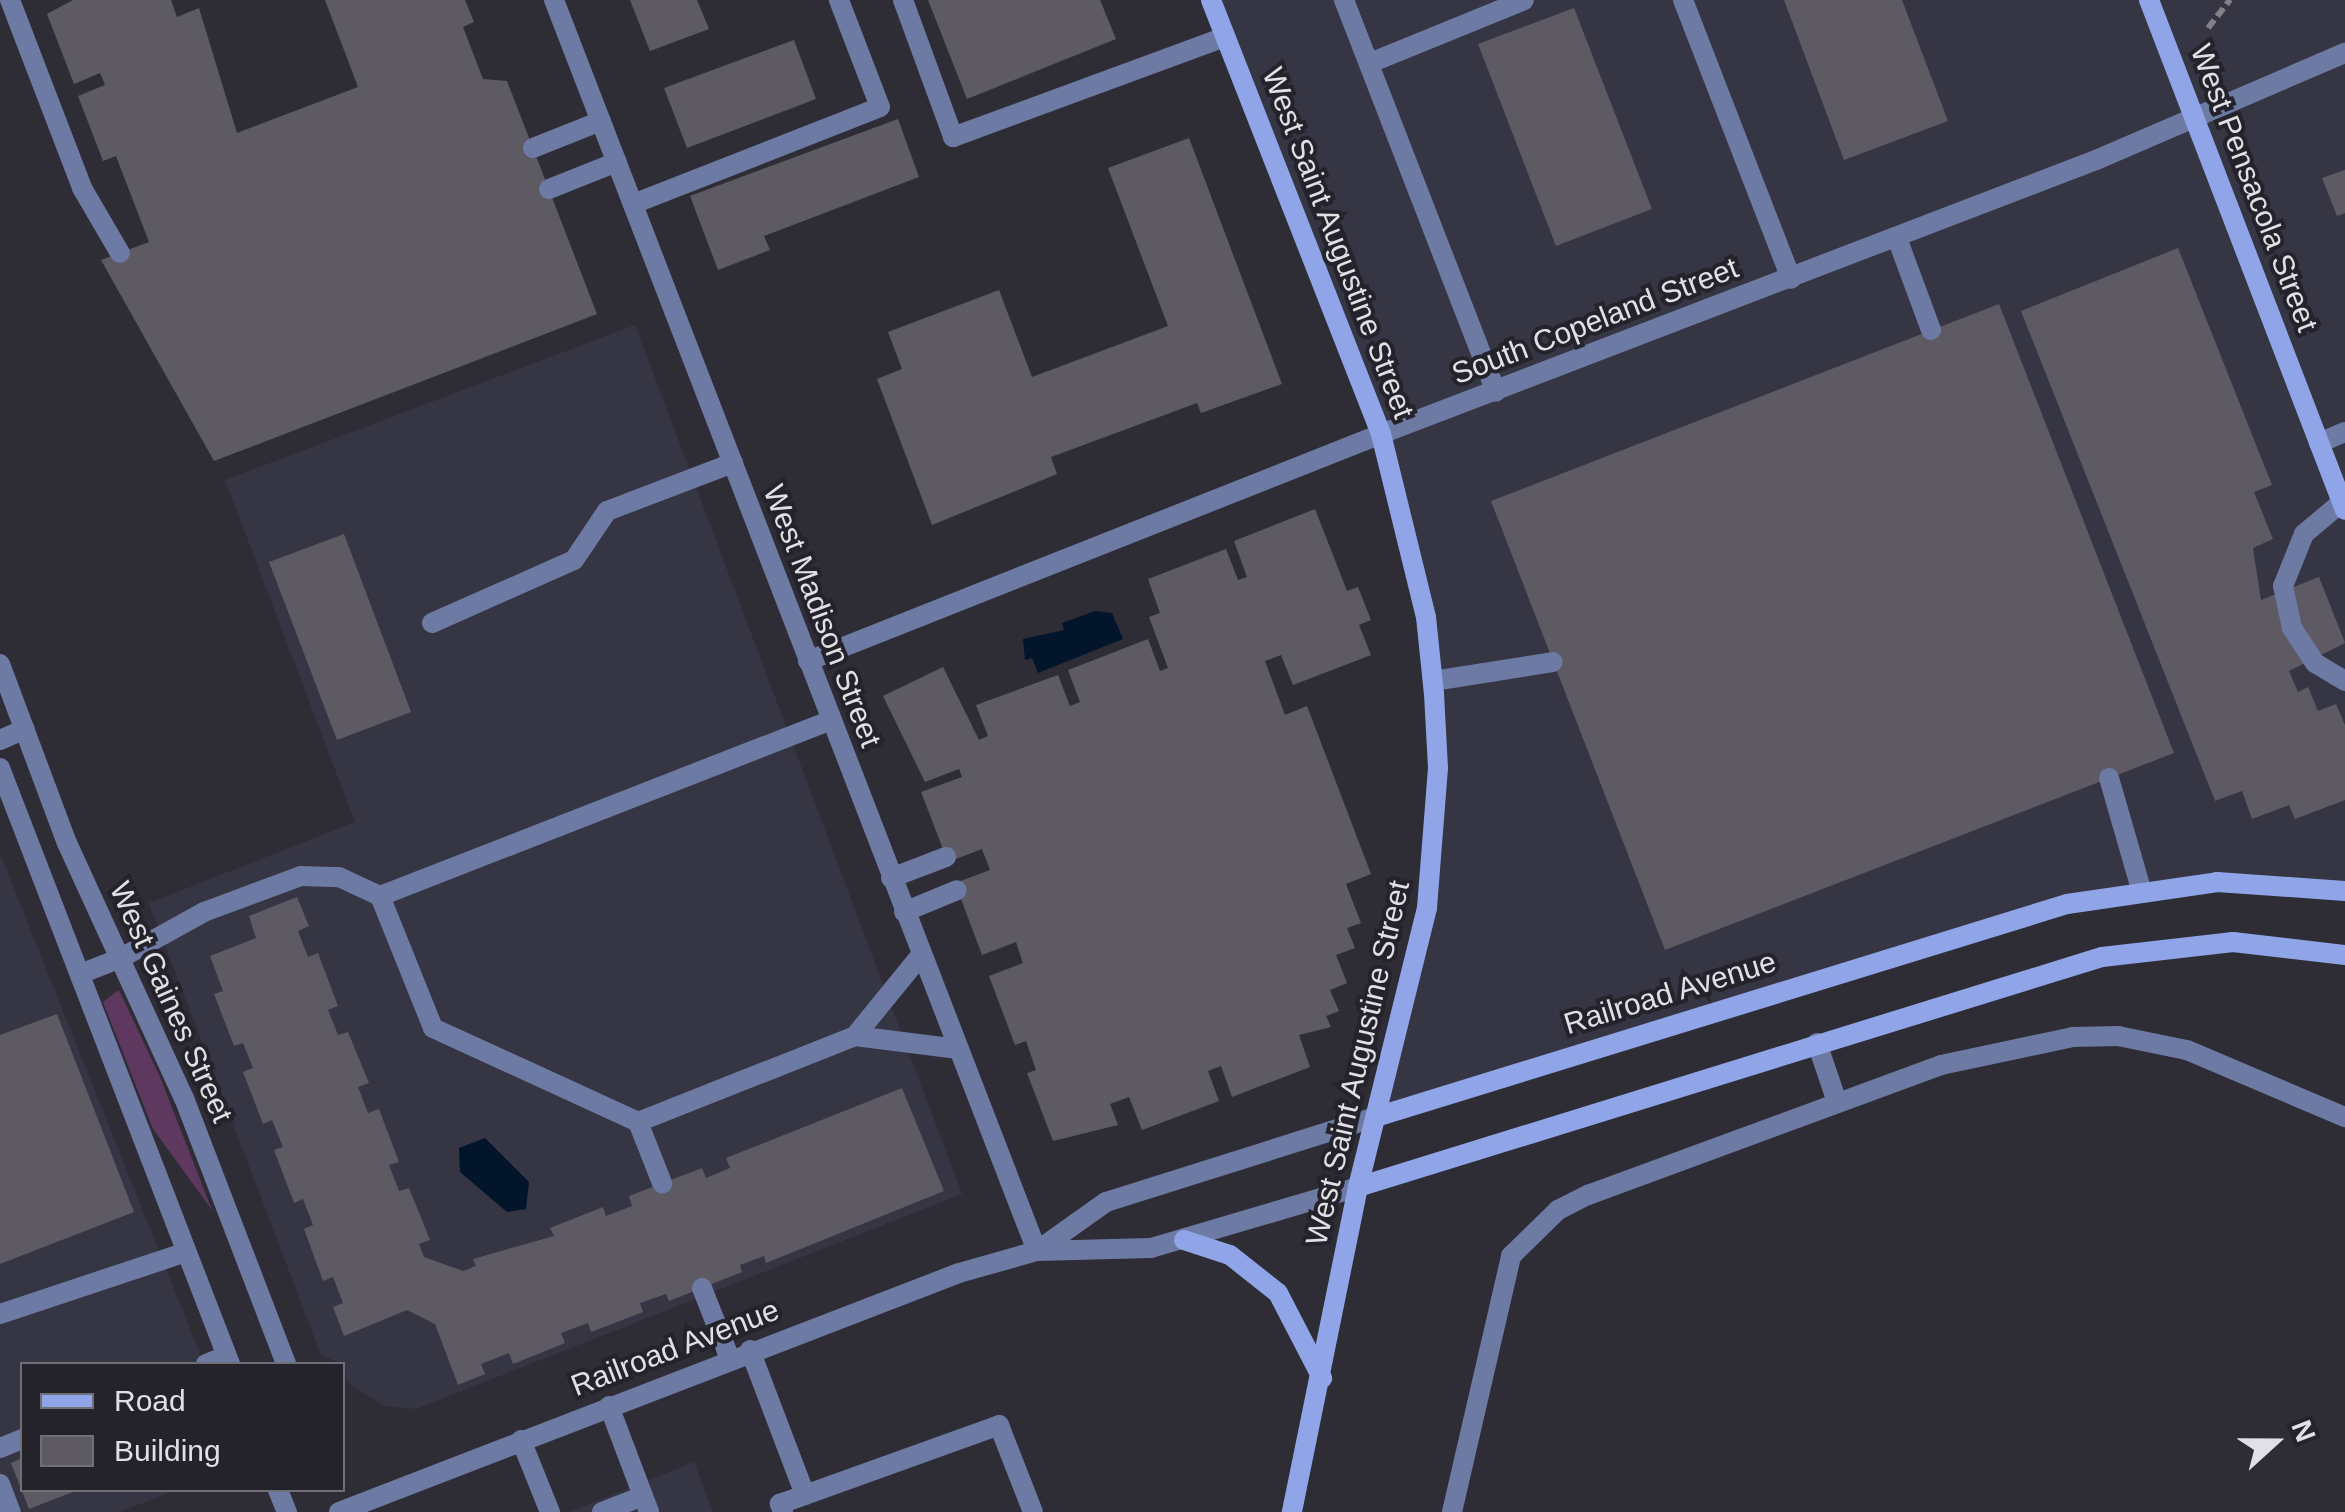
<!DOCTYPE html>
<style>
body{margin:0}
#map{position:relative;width:2345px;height:1512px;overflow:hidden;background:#2e2d35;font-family:Arial,sans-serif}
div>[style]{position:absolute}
.built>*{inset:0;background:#363543}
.green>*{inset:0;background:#5f385f}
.water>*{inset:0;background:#02152b}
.building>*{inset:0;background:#5e5a63}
.path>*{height:6px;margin-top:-3px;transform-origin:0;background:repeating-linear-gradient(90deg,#828188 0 10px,transparent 0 15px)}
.service>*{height:20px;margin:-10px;padding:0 10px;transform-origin:10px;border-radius:10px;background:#6d7aa4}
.minor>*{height:20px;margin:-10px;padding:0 10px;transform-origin:10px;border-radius:10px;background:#6d7aa4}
.tertiary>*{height:20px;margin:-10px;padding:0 10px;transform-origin:10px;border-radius:10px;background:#6d7aa4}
.secondary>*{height:20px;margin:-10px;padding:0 10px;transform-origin:10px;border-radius:10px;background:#90a4e8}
span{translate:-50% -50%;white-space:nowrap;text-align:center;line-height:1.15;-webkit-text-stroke:8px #24232b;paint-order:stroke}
.street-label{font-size:30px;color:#e1e0e6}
.legend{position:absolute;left:20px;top:1362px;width:325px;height:130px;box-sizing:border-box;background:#24232b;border:2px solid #706f76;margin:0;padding:12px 18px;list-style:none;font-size:30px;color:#e1e0e6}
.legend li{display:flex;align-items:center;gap:20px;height:50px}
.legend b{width:50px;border:2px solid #706f76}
.north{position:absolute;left:2225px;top:1392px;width:100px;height:100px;-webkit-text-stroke:8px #24232b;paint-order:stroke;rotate:69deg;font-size:28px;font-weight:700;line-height:40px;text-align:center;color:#e1e0e6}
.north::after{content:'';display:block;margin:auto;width:35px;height:45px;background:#e1e0e6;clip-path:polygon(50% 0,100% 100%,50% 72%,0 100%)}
</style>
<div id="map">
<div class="built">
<i style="clip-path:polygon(1211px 0,2345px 0,2345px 891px,2141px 889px,1376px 1117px,1413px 975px,1438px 768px,1411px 542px)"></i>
<i style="clip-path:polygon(635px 325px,962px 1194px,416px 1409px,384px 1406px,348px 1383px,342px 1364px,321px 1355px,149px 903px,355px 822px,225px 480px)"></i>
<i style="clip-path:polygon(0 854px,204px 1364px,22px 1364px,22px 1490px,177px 1490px,119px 1512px,0 1512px)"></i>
<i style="clip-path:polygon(694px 1462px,713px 1512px,569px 1512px)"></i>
</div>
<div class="green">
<i style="clip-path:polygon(119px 990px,160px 1077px,212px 1210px,153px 1129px,103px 1002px)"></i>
</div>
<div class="water">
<i style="clip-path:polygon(1095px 611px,1112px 613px,1123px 639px,1038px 673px,1032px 658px,1025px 660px,1023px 639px,1064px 630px,1062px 623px)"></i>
<i style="clip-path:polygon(485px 1138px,529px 1182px,526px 1209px,507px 1212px,460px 1172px,459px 1148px)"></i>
</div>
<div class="building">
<i style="clip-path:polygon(73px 0,171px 0,177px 17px,199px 8px,237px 133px,358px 87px,325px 0,465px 0,474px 22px,463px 27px,483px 79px,507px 81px,597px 314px,214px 461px,101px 260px,149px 242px,116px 156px,103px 161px,78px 96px,105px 85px,100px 73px,74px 84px,47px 14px)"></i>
<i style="clip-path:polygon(630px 0,697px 0,709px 29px,650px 51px)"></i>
<i style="clip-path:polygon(928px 0,1100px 0,1116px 39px,967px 99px)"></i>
<i style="clip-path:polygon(1784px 0,1902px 0,1948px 121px,1844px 160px)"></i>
<i style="clip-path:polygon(1574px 8px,1652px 209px,1556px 246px,1478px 44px)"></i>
<i style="clip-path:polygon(794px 40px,816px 99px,687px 148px,664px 88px)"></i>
<i style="clip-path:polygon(898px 119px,919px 177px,764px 236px,770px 250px,718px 270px,690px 196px)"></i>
<i style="clip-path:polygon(1189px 138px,1282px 384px,1201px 413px,1197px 403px,1051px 457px,1057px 474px,932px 525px,877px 379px,902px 369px,888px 332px,999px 290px,1032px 377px,1168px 326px,1108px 168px)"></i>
<i style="clip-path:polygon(2345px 170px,2345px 213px,2337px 216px,2322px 178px)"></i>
<i style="clip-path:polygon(2178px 248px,2272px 485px,2254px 492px,2273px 539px,2253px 548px,2261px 600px,2319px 577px,2345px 643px,2289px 671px,2298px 692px,2308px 687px,2318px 711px,2336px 704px,2345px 725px,2345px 800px,2295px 819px,2289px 805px,2252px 819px,2242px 791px,2215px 801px,2021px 311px)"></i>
<i style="clip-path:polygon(1999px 304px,2174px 753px,1665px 950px,1491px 501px)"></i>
<i style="clip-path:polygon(1315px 509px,1347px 591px,1358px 587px,1371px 620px,1359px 625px,1371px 655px,1293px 685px,1281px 655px,1265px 661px,1285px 715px,1307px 706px,1371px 874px,1346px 884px,1361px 923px,1347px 928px,1355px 948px,1336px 955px,1347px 983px,1330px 990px,1339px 1011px,1326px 1016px,1331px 1027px,1299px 1035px,1310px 1067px,1232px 1097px,1221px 1066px,1208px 1071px,1219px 1101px,1142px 1130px,1129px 1097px,1110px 1104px,1118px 1125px,1053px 1141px,1027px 1073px,1036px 1070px,1026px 1041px,1015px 1045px,989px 976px,1023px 963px,1016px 942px,982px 955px,955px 883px,990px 870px,982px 849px,948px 862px,921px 792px,962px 777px,959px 769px,925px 782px,883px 696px,943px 667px,979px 740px,988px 736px,976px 705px,1058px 675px,1070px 706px,1080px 702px,1068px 670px,1148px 639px,1160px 671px,1168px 668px,1149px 617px,1160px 613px,1148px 579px,1226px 549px,1238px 580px,1247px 577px,1234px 541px)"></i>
<i style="clip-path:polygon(344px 534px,411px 712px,337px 740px,269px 562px)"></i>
<i style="clip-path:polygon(297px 897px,309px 926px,298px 931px,308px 957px,318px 953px,338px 1006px,328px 1010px,338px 1035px,348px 1032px,369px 1083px,358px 1087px,368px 1113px,379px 1109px,399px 1162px,389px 1165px,399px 1191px,409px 1188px,430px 1240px,419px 1244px,424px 1257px,463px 1271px,476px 1266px,473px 1259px,554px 1236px,550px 1228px,603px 1207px,606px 1216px,632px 1206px,629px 1196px,702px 1168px,706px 1178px,730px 1168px,726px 1158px,902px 1088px,944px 1191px,766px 1263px,764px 1256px,740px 1265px,742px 1272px,669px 1301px,666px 1294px,640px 1303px,643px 1312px,591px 1332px,588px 1323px,561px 1333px,565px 1343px,513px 1364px,509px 1353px,481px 1364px,485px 1374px,458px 1385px,435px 1324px,407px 1310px,344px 1336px,333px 1307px,343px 1303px,333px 1277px,323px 1281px,304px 1229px,313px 1225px,303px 1199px,294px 1203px,274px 1150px,283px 1147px,272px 1120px,263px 1124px,243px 1072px,253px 1068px,243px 1043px,234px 1046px,214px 994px,223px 991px,210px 956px,256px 938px,249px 916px)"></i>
<i style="clip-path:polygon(57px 1014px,134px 1212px,0 1264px,0 1035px)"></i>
<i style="clip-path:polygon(22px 1458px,22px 1490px,78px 1490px,29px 1509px,11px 1463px)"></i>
</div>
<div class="path">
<i style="left:2208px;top:28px;width:36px;rotate:-52deg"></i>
</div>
<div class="service">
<i style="left:10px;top:0;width:201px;rotate:69deg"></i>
<i style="left:82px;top:188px;width:75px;rotate:59.7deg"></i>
<i style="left:903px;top:0;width:146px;rotate:69.9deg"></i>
<i style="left:953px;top:137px;width:290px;rotate:-20.2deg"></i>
<i style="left:1344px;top:0;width:420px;rotate:68.8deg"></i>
<i style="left:1370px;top:63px;width:166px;rotate:-22.2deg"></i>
<i style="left:533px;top:148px;width:73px;rotate:-21.7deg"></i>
<i style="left:549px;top:189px;width:73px;rotate:-21.7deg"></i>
<i style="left:633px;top:204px;width:265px;rotate:-21.4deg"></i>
<i style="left:880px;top:107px;width:115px;rotate:-111deg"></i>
<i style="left:1897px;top:238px;width:98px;rotate:69.7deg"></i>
<i style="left:2319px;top:443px;width:28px;rotate:-23deg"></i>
<i style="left:2342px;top:502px;width:50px;rotate:139.9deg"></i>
<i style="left:2304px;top:534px;width:56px;rotate:112deg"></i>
<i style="left:2283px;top:586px;width:43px;rotate:77.9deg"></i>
<i style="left:2292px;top:628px;width:42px;rotate:56.7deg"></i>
<i style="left:2315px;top:663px;width:35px;rotate:31deg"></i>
<i style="left:432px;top:623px;width:155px;rotate:-23.9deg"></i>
<i style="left:574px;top:560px;width:59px;rotate:-56deg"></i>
<i style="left:607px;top:511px;width:135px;rotate:-20.9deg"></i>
<i style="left:1433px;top:681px;width:121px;rotate:-9deg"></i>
<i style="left:829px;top:721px;width:482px;rotate:158.7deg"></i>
<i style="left:380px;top:896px;width:142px;rotate:68.1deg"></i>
<i style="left:433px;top:1028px;width:226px;rotate:24.6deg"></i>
<i style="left:638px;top:1122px;width:233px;rotate:-21.6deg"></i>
<i style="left:855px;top:1036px;width:104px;rotate:-50.8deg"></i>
<i style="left:2109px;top:778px;width:116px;rotate:73.9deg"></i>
<i style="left:891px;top:878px;width:59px;rotate:-20.9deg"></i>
<i style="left:904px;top:912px;width:57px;rotate:-22.5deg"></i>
<i style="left:121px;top:958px;width:95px;rotate:-29deg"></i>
<i style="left:204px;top:912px;width:103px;rotate:-20.4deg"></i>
<i style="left:301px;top:876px;width:38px;rotate:2deg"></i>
<i style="left:339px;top:877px;width:45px;rotate:24.9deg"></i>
<i style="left:855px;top:1036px;width:104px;rotate:7.2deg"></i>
<i style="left:1817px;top:1043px;width:62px;rotate:71.3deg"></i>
<i style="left:638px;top:1122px;width:66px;rotate:68.5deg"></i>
<i style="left:702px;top:1288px;width:76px;rotate:68.5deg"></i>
<i style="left:0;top:1314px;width:196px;rotate:-18.4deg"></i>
<i style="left:750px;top:1350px;width:155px;rotate:69.2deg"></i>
<i style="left:206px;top:1364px;width:22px;rotate:-22deg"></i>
<i style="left:609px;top:1406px;width:96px;rotate:69.3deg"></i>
<i style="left:521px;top:1440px;width:78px;rotate:68.1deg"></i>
<i style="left:0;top:1448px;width:24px;rotate:-22deg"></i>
<i style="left:0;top:1484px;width:30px;rotate:69deg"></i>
<i style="left:602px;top:1512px;width:44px;rotate:-21.3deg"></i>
<i style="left:643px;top:1496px;width:17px;rotate:69deg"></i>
<i style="left:783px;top:1512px;width:9px;rotate:-111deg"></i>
<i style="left:780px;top:1504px;width:233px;rotate:-19.8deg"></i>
<i style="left:999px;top:1425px;width:93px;rotate:68.7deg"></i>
<i style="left:1452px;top:1512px;width:263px;rotate:-77deg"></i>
<i style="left:1511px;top:1256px;width:66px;rotate:-44.4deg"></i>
<i style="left:1558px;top:1210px;width:34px;rotate:-27deg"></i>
<i style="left:1588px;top:1195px;width:376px;rotate:-20.2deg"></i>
<i style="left:1941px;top:1065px;width:135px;rotate:-12deg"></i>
<i style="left:2073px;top:1037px;width:45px;rotate:-1.3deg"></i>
<i style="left:2118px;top:1036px;width:70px;rotate:11.5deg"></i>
<i style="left:2187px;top:1050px;width:172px;rotate:23deg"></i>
</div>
<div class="minor">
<i style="left:554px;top:0;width:1341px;rotate:68.89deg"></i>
<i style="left:1683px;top:0;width:299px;rotate:68.8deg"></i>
<i style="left:808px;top:661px;width:616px;rotate:-21.61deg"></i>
</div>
<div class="tertiary">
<i style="left:1381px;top:434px;width:766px;rotate:-20.97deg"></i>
<i style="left:2096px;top:160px;width:271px;rotate:-23.3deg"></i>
<i style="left:0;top:664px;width:191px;rotate:69.5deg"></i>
<i style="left:67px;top:843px;width:281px;rotate:65.4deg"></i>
<i style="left:184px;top:1098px;width:285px;rotate:69deg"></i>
<i style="left:0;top:740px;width:27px;rotate:-24deg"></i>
<i style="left:0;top:768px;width:639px;rotate:68.9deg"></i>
<i style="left:80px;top:974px;width:44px;rotate:-21.3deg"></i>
<i style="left:1037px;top:1251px;width:85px;rotate:-35.4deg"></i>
<i style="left:1106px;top:1202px;width:283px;rotate:-17.5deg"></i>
<i style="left:278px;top:1490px;width:24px;rotate:68deg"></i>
<i style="left:339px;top:1512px;width:664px;rotate:-21.08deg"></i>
<i style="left:959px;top:1273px;width:81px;rotate:-15.8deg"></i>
<i style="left:1037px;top:1251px;width:114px;rotate:-1.5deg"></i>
<i style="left:1151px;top:1248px;width:216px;rotate:-16.4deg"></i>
</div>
<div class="secondary">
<i style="left:1211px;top:0;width:466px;rotate:68.6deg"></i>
<i style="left:1381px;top:434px;width:188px;rotate:76.2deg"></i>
<i style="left:1426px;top:617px;width:77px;rotate:84.1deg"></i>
<i style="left:1434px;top:694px;width:74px;rotate:86.9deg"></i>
<i style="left:1438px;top:768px;width:140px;rotate:94.5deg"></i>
<i style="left:1427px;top:908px;width:287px;rotate:103.9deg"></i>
<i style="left:1358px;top:1187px;width:332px;rotate:101.5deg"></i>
<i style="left:2149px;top:0;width:546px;rotate:68.98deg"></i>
<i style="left:1376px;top:1117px;width:723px;rotate:-17.13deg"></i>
<i style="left:2067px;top:904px;width:152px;rotate:-8.3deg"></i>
<i style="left:2217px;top:882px;width:128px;rotate:4deg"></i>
<i style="left:1358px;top:1187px;width:779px;rotate:-17.18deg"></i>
<i style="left:2102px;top:957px;width:132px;rotate:-6.5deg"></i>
<i style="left:2233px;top:942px;width:113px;rotate:6.6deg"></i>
<i style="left:1184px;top:1240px;width:48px;rotate:18.1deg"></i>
<i style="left:1230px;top:1255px;width:61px;rotate:38.4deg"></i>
<i style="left:1278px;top:1293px;width:96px;rotate:62.6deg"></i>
</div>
<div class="street-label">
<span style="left:2254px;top:188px;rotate:69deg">West Pensacola Street</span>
<span style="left:1338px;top:243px;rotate:69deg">West Saint Augustine Street</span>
<span style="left:1595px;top:321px;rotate:-21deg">South Copeland Street</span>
<span style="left:822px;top:616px;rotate:69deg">West Madison Street</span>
<span style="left:1670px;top:993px;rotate:-17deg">Railroad Avenue</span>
<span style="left:171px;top:1002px;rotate:66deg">West Gaines Street</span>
<span style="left:1358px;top:1063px;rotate:-77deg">West Saint Augustine Street</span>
<span style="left:675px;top:1348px;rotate:-21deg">Railroad Avenue</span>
</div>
<ul class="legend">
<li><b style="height:12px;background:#90a4e8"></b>Road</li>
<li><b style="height:28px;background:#5e5a63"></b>Building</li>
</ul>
<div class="north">N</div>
</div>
